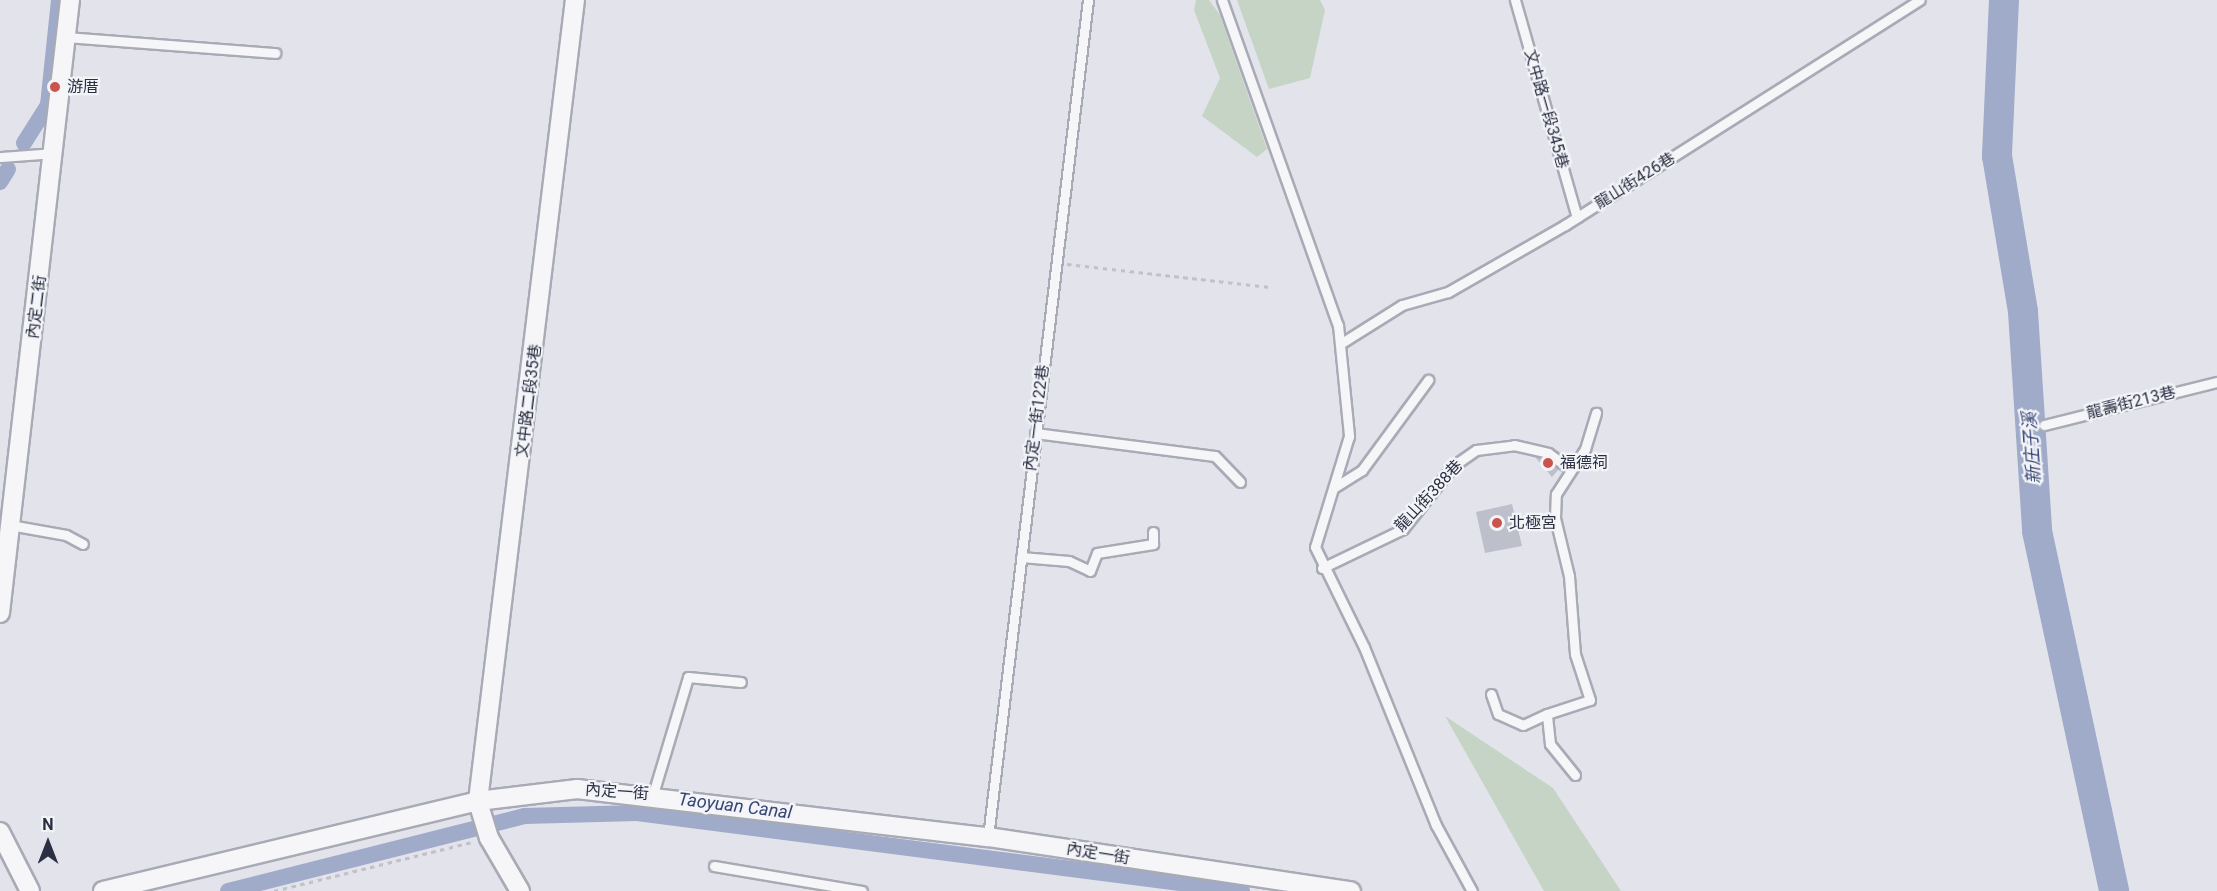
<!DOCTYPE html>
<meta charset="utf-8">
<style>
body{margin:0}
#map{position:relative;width:2217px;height:891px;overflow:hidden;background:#e3e4eb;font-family:Roboto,"Noto Sans TC",sans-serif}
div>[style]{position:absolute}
.green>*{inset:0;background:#c5d4c4}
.canal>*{height:16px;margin:-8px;padding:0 8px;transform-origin:8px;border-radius:8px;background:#9fabc9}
.river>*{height:30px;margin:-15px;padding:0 15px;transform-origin:15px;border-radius:15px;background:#9fabc9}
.building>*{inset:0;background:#bdbfca}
.path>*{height:3px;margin-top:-1.5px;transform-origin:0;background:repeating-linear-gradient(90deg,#c1c2c9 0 4.5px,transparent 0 9px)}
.roads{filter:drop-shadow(2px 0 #a8aab5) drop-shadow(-2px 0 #a8aab5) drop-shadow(0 2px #a8aab5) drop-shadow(0 -2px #a8aab5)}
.service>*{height:9px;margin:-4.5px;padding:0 4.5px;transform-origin:4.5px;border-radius:4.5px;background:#f6f6f9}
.minor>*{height:18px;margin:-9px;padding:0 9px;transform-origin:9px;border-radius:9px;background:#f6f6f9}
.dots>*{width:16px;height:16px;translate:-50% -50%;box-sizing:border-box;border:3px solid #f3f4f8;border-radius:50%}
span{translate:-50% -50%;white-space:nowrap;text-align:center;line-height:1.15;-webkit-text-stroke:4.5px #f3f4f8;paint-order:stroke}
.poi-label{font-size:16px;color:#2b2f42}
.left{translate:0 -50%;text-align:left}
.street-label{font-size:16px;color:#2b2f42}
.water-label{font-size:18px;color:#364575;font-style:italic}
.north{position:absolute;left:18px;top:813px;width:60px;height:60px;-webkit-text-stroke:4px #f3f4f8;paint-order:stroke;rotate:0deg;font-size:16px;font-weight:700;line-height:24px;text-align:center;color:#2b2f42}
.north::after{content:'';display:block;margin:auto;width:21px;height:27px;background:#2b2f42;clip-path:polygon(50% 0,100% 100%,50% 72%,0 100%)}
</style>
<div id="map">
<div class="green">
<i style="clip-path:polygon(1196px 0,1209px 0,1220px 15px,1267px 149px,1257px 157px,1202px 116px,1220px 78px,1194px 10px)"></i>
<i style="clip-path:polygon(1237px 0,1320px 0,1325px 10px,1310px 78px,1269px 89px)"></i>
<i style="clip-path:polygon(1445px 716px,1553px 788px,1621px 891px,1544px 891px)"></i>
</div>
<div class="canal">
<i style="left:24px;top:143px;width:45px;rotate:-57.7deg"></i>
<i style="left:48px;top:105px;width:106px;rotate:-84deg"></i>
<i style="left:0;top:182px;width:15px;rotate:-58deg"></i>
<i style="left:228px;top:891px;width:305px;rotate:-14.2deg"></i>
<i style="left:524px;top:816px;width:113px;rotate:-1.5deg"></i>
<i style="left:637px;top:813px;width:610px;rotate:7.35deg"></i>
</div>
<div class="river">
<i style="left:2004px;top:0;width:156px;rotate:92.6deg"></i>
<i style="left:1997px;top:156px;width:158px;rotate:80.5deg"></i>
<i style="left:2023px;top:312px;width:219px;rotate:86.3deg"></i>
<i style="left:2037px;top:531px;width:368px;rotate:77.9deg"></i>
</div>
<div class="building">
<i style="clip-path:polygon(1535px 457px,1545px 459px,1559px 469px,1552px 477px)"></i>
<i style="clip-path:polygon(1512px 504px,1522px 546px,1485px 553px,1476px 512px)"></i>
</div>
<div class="path">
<i style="left:1067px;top:264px;width:204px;rotate:6.5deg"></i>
<i style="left:274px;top:891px;width:204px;rotate:-13.9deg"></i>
</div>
<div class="roads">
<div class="service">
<i style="left:1222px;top:0;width:345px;rotate:70.4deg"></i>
<i style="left:1338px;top:325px;width:112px;rotate:84.3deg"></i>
<i style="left:1349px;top:436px;width:116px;rotate:107deg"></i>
<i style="left:1315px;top:547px;width:111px;rotate:63.9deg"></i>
<i style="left:1364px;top:647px;width:192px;rotate:68deg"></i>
<i style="left:1436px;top:825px;width:75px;rotate:61.4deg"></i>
<i style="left:1515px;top:0;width:226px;rotate:74.1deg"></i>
<i style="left:67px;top:37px;width:209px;rotate:4.4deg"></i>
<i style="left:0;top:157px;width:54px;rotate:-4.2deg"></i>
<i style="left:1340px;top:344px;width:73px;rotate:-32.2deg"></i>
<i style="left:1402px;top:305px;width:48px;rotate:-15.8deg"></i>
<i style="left:1448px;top:292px;width:135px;rotate:-29.8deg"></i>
<i style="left:1565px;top:225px;width:420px;rotate:-32.4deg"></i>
<i style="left:2044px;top:425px;width:178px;rotate:-14deg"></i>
<i style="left:1035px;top:433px;width:181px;rotate:7.3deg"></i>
<i style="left:1215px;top:456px;width:36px;rotate:46deg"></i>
<i style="left:1335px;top:487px;width:32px;rotate:-32deg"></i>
<i style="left:1362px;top:470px;width:112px;rotate:-53.7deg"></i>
<i style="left:10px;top:525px;width:57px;rotate:10.1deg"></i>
<i style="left:66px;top:535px;width:19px;rotate:28deg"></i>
<i style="left:1021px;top:557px;width:48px;rotate:4.8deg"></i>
<i style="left:1069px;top:561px;width:23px;rotate:25deg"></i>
<i style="left:1090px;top:571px;width:19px;rotate:-69deg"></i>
<i style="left:1097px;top:553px;width:57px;rotate:-9.1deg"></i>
<i style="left:1153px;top:544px;width:12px;rotate:-90deg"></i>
<i style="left:1322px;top:568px;width:90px;rotate:-25.7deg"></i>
<i style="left:1403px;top:529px;width:80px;rotate:-51.6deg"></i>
<i style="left:1453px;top:466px;width:28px;rotate:-35deg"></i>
<i style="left:1476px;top:450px;width:38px;rotate:-7deg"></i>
<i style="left:1514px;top:445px;width:35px;rotate:13deg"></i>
<i style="left:1548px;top:453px;width:27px;rotate:36deg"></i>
<i style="left:1491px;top:694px;width:21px;rotate:71deg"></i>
<i style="left:1498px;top:714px;width:27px;rotate:24deg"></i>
<i style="left:1523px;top:725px;width:26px;rotate:-25deg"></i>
<i style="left:1575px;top:775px;width:40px;rotate:-129deg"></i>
<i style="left:1550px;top:744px;width:30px;rotate:-96deg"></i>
<i style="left:1547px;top:714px;width:45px;rotate:-18deg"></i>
<i style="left:1590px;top:700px;width:48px;rotate:-108.1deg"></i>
<i style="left:1575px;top:654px;width:78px;rotate:-94.4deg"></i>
<i style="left:1569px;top:576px;width:60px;rotate:-103.6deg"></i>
<i style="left:1555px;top:518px;width:24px;rotate:-88deg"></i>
<i style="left:1556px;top:494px;width:54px;rotate:-57.2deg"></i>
<i style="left:1585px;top:449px;width:38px;rotate:-73deg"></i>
<i style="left:653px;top:794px;width:122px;rotate:-73.3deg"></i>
<i style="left:688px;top:677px;width:53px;rotate:5.4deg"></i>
<i style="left:988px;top:837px;width:843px;rotate:-83.19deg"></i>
<i style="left:714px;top:866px;width:150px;rotate:9.6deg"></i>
</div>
<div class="minor">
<i style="left:0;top:613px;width:617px;rotate:-83.49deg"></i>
<i style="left:0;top:832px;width:66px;rotate:63deg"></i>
<i style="left:103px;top:891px;width:386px;rotate:-13.5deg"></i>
<i style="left:478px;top:801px;width:100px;rotate:-6.9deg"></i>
<i style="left:577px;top:789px;width:414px;rotate:6.7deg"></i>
<i style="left:988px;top:837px;width:367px;rotate:8.5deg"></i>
<i style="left:520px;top:891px;width:61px;rotate:-120.3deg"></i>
<i style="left:489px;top:838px;width:39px;rotate:-107deg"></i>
<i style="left:478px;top:801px;width:807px;rotate:-83.1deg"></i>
</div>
</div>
<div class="dots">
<i style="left:55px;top:87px;background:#ca544d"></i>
<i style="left:1548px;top:463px;background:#ca544d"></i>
<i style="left:1497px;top:523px;background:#ca544d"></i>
</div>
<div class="poi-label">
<span class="left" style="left:67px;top:87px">游厝</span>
<span class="left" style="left:1560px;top:463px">福德祠</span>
<span class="left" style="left:1509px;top:523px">北極宮</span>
</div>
<div class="street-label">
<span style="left:1546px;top:109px;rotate:74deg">文中路一段345巷</span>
<span style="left:1635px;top:181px;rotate:-32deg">龍山街426巷</span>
<span style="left:37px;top:307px;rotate:-83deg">內定二街</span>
<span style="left:529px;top:401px;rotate:-83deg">文中路二段35巷</span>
<span style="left:2131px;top:403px;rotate:-14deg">龍壽街213巷</span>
<span style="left:1037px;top:418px;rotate:-83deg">內定一街122巷</span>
<span style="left:1429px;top:496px;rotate:-47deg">龍山街388巷</span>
<span style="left:617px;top:792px;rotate:4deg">內定一街</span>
<span style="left:1098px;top:854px;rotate:9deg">內定一街</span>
</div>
<div class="water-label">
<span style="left:2032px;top:448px;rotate:-94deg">新庄子溪</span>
<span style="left:735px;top:806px;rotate:7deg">Taoyuan Canal</span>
</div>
<div class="north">N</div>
</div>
